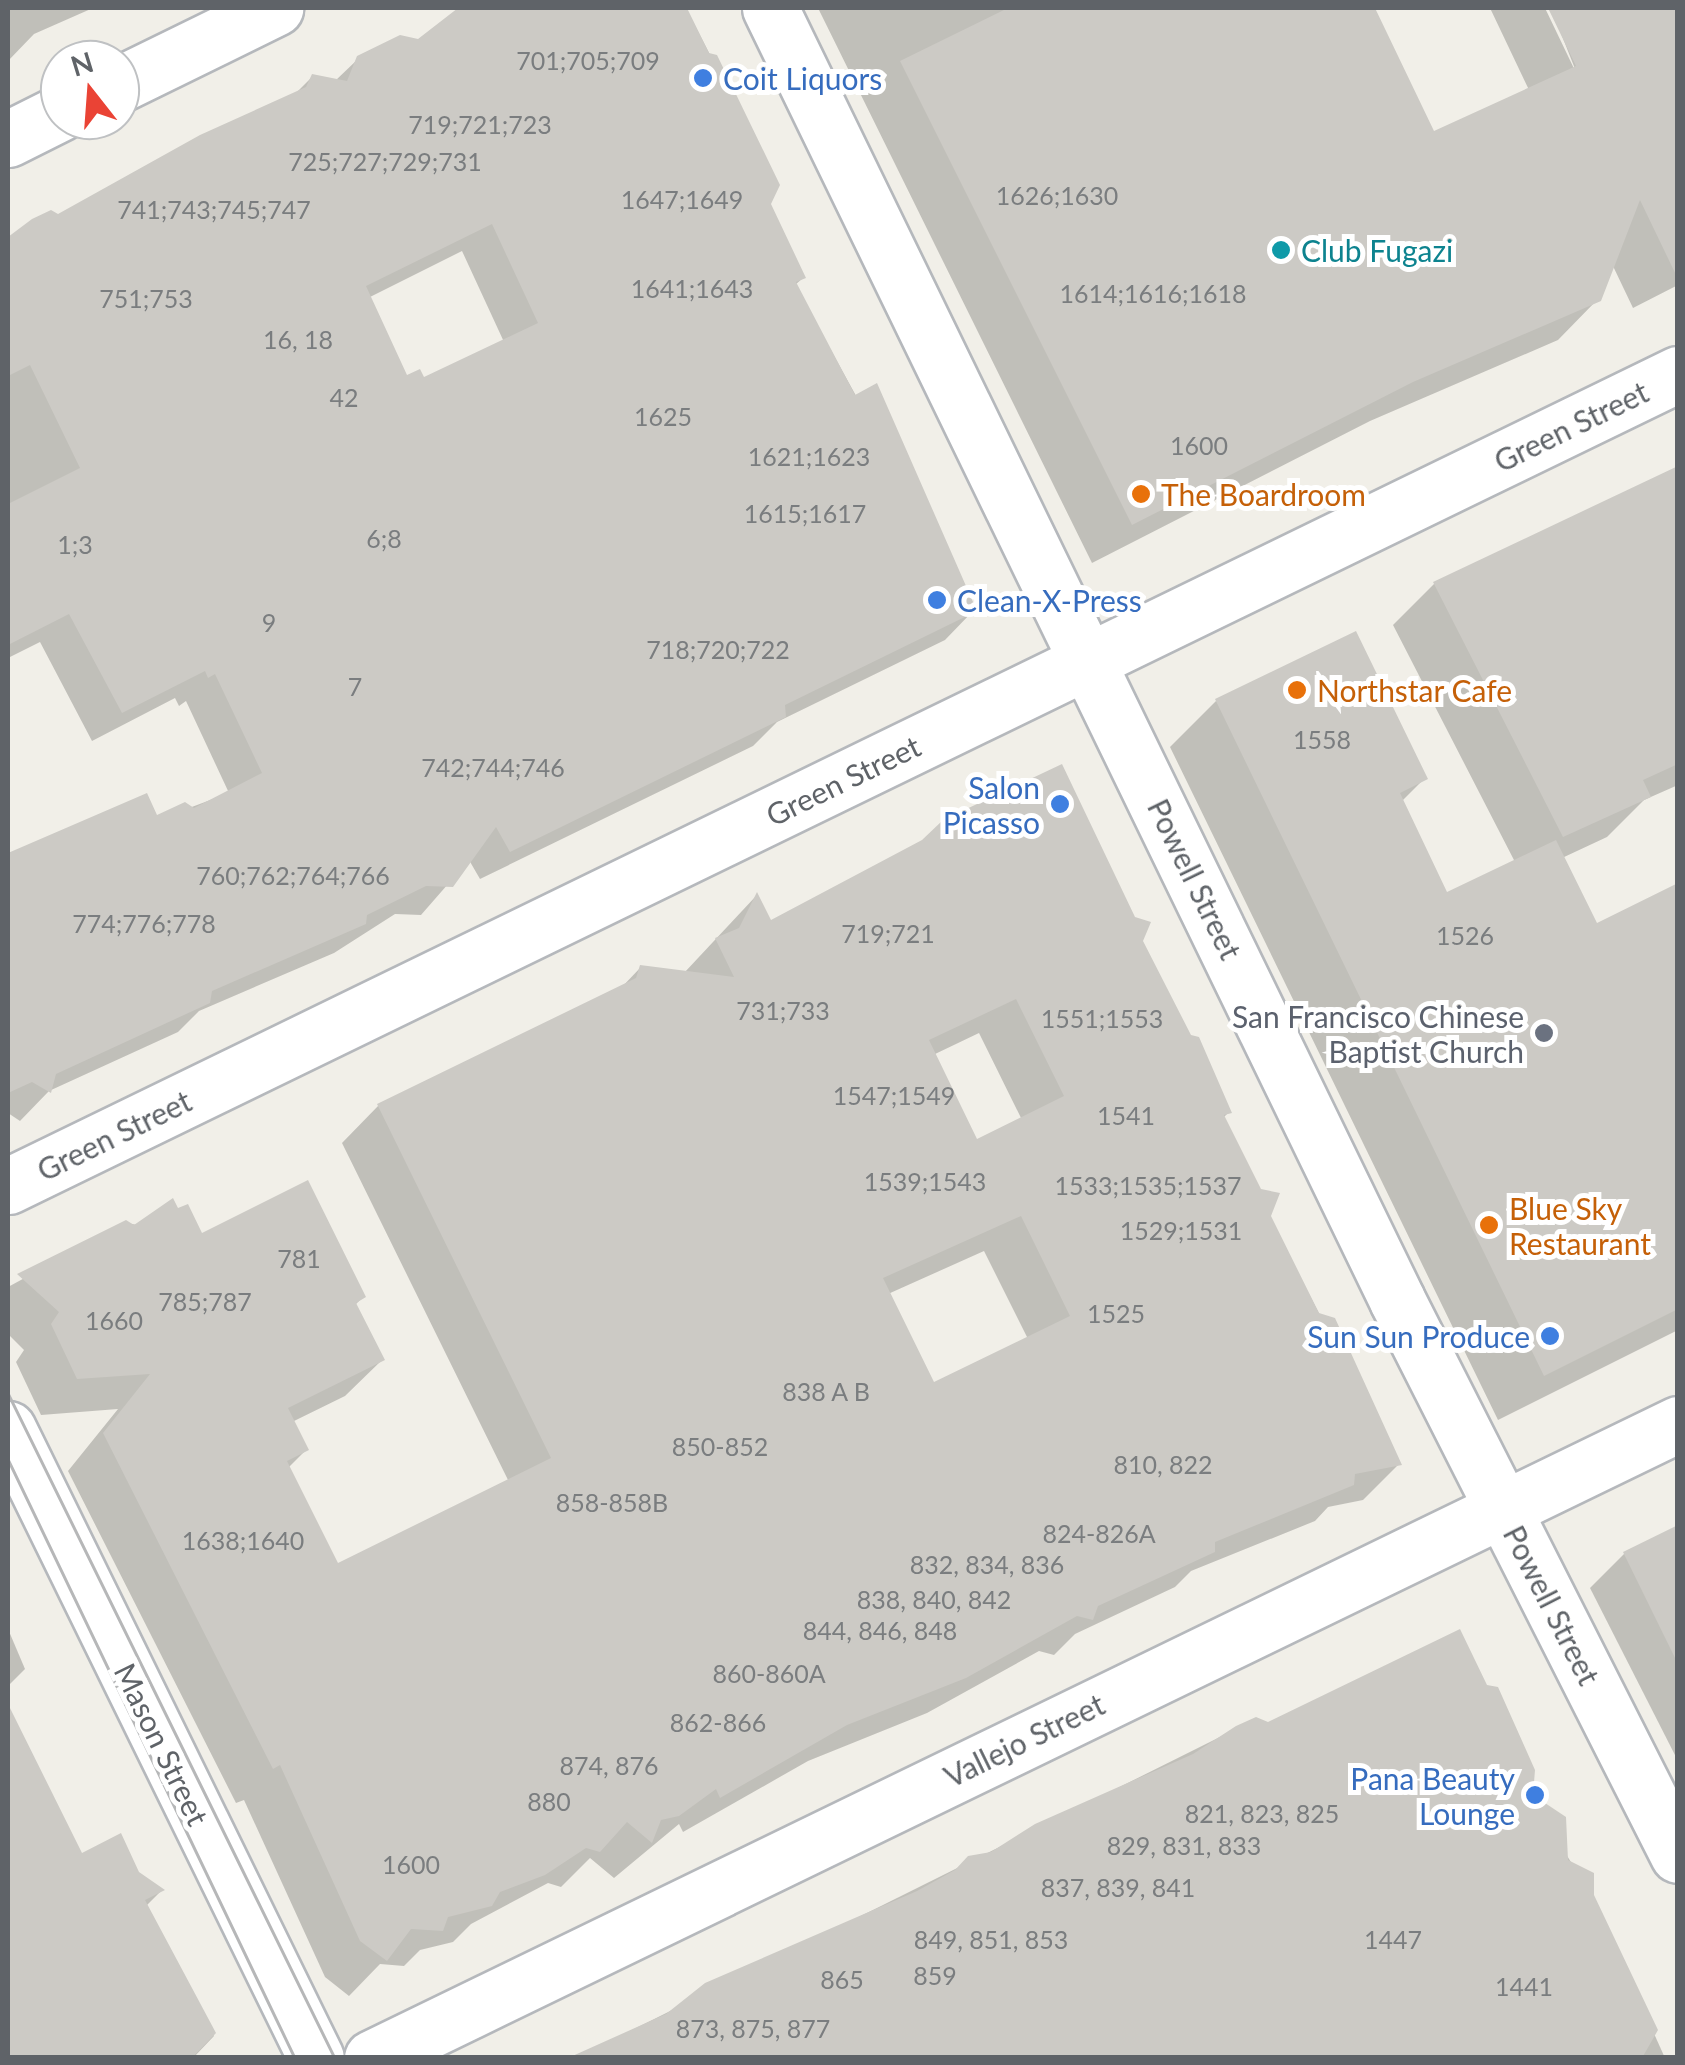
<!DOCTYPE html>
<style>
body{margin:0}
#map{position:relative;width:1685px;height:2065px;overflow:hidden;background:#f1efe8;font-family:Lato,sans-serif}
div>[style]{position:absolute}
.shadow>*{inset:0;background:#0003}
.building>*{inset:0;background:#cccac5}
.roads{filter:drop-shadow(2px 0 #b5b8bc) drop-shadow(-2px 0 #b5b8bc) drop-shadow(0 2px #b5b8bc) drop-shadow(0 -2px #b5b8bc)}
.street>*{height:55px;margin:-27.5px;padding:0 27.5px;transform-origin:27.5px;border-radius:27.5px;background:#fff}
.secondary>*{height:55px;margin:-27.5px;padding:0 27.5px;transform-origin:27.5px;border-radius:27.5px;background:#fff}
.tram>*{height:2.5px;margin:-1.25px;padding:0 1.25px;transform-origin:1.25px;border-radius:1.25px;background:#b6b7b8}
.dots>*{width:28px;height:28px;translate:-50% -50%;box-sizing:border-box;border:5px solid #fff;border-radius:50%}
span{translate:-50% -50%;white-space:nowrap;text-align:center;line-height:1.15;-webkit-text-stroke:10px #fff;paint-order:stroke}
.number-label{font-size:25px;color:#7a7d7f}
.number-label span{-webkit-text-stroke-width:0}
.shop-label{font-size:30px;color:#366cbe}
.left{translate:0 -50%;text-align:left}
.right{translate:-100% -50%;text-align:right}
.culture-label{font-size:30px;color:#0d838f}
.street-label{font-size:30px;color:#5f6368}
.food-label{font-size:30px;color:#c56008}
.worship-label{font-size:30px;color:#5b616d}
.frame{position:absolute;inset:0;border:10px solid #5f6368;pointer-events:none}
.north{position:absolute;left:40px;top:40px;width:100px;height:100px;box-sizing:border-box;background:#fff;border:2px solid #bfc1c3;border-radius:50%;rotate:343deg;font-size:28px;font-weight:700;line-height:40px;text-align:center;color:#5f6368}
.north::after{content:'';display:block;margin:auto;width:35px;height:45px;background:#ea4335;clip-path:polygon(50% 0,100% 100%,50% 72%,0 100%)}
</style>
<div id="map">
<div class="shadow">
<i style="clip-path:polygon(8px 8px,93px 8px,34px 34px,8px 61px)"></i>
<i style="clip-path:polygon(evenodd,477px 8px,686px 8px,777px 185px,768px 204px,803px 278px,795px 285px,974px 610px,945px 640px,777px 722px,753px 746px,480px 879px,469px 860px,421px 915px,395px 914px,334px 953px,199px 1011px,178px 1032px,49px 1091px,20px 1121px,8px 1113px,8px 876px,229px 793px,186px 701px,179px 706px,175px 698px,92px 741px,40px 642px,8px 658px,8px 246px,33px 221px,58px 217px,295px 94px,313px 76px,335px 81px,359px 58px,418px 42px,477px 8px,462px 251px,504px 342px,422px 380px,406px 379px,368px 298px,462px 251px)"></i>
<i style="clip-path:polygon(818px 8px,1372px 8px,1432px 135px,1529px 90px,1490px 8px,1545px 8px,1579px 79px,1551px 8px,1678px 8px,1678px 285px,1633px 308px,1612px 264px,1598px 299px,1558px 340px,1370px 421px,1092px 563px)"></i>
<i style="clip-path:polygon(1678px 468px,1678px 785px,1644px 800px,1607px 837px,1562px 858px,1595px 926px,1678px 886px,1678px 1330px,1498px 1420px,1170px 747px,1216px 701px,1425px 778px,1401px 802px,1446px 895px,1515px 862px,1393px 625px,1434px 584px)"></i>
<i style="clip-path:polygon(evenodd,756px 896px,770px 923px,1140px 941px,1229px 1112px,1223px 1118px,1268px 1217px,1399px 1464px,1363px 1500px,1328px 1507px,1315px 1521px,1191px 1571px,1175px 1587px,1075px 1634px,1054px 1655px,1039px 1651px,927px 1713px,808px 1761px,683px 1832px,679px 1824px,614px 1878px,590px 1858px,561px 1887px,548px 1883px,471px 1924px,453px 1942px,420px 1950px,404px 1966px,380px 1964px,349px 1996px,325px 1977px,244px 1800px,236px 1803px,68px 1471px,118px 1409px,41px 1415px,16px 1362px,24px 1350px,8px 1334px,8px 1287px,126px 1223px,201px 1236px,363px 1297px,354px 1306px,382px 1360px,345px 1396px,292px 1422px,306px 1450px,288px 1468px,337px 1566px,509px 1482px,342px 1143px,378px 1106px,620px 989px,641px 967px,684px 973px,756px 896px,979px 1033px,1022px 1120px,976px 1143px,933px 1055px,979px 1033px,756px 896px,984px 1251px,1028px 1339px,933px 1385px,888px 1294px,984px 1251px)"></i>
<i style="clip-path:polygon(1678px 1528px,1678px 1761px,1590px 1588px,1624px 1554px)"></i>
<i style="clip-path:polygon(8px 1629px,25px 1669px,8px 1686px)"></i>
<i style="clip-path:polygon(8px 1714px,81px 1857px,137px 1874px,161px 1891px,146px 1906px,214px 2036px,193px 2058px,8px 2058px)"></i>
<i style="clip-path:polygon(1238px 1728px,1530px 1796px,1592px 1896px,1665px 2058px,1112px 2058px,602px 2045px)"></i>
</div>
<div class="building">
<i style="clip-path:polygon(evenodd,458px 8px,687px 8px,709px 53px,717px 55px,780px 185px,771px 204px,806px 278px,796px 282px,855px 395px,877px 383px,977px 611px,785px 705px,786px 717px,510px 852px,496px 827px,453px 887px,426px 886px,367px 915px,366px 924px,212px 991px,210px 1003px,56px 1074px,51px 1093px,32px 1082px,8px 1093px,8px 853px,147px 793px,157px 815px,185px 802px,194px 808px,262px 773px,215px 674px,208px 678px,205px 671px,122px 713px,69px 614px,8px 645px,8px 504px,80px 468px,30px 365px,8px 376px,8px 237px,32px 219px,51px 210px,58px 214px,200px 135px,306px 87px,312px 74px,347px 81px,357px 56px,400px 35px,418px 39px,458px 8px,492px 224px,538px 323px,424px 377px,420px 369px,407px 375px,366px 286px,492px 224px)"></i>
<i style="clip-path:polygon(1008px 8px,1375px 8px,1434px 131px,1576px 66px,1548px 8px,1678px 8px,1678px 279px,1640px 200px,1601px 301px,1413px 382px,1132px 525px,900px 61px)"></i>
<i style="clip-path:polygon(1678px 466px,1678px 764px,1643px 780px,1651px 797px,1563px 837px,1433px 582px)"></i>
<i style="clip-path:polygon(1356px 631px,1428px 779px,1400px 793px,1447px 892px,1556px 840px,1597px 923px,1678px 883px,1678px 1309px,1544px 1376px,1215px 699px)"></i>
<i style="clip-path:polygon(evenodd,1062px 764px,1135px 917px,1151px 922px,1143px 941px,1191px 1035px,1199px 1037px,1232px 1113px,1224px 1115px,1261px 1189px,1280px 1193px,1271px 1216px,1319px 1313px,1335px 1318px,1402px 1465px,1355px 1474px,1354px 1485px,1215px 1542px,1215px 1552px,1098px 1606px,1093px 1620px,1077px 1616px,966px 1678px,847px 1725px,720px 1798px,716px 1789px,679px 1816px,661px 1820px,652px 1843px,627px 1822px,600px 1852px,586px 1848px,545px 1875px,500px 1892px,492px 1906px,448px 1917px,443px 1931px,411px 1929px,387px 1961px,360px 1941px,280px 1765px,273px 1769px,103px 1433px,150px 1374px,77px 1379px,51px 1324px,59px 1312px,17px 1274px,126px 1220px,134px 1225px,173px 1198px,178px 1208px,188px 1204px,202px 1233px,308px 1180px,366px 1297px,356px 1303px,385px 1360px,288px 1408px,309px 1450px,287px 1461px,338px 1563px,551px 1458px,377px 1104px,636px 978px,640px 965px,734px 977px,715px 938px,739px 928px,757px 892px,771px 920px,922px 840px,943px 820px,1062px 764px,1016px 999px,1064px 1096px,977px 1139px,929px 1040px,1016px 999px,1062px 764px,1021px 1216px,1070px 1316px,934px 1382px,883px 1278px,1021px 1216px)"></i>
<i style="clip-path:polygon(1678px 1525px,1678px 1664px,1623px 1552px)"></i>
<i style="clip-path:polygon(1460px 1629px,1487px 1685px,1498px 1687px,1535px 1770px,1533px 1795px,1566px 1817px,1568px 1860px,1594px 1873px,1594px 1895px,1658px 2030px,1642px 2058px,568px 2058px,666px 2014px,705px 1983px,917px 1891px,955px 1870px,968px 1856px,991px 1852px,1035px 1824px,1193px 1754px,1236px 1726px,1256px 1717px,1268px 1722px)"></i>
<i style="clip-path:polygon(8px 1704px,82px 1853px,121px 1833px,139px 1872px,165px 1890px,145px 1900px,216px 2033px,192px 2058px,8px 2058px)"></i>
</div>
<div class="roads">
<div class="street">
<i style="left:8px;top:1186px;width:1857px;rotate:-25.93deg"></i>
<i style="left:8px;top:1429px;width:700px;rotate:63.91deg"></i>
<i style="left:372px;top:2058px;width:1452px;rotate:-25.89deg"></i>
</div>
<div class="secondary">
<i style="left:770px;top:8px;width:1436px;rotate:64.11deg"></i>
<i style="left:1397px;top:1300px;width:622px;rotate:63.15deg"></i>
<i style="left:120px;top:84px;width:173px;rotate:-26.1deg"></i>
<i style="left:8px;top:139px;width:58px;rotate:-26.6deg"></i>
</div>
</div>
<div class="tram">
<i style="left:8px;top:1393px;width:741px;rotate:63.82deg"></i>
<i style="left:8px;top:1459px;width:664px;rotate:64.4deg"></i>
</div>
<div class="dots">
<i style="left:703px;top:78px;background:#3f7fe0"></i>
<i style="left:1281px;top:250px;background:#0f9aa8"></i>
<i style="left:1141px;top:494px;background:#e8710a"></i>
<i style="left:937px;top:600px;background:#3f7fe0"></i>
<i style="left:1297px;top:690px;background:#e8710a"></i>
<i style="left:1060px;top:804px;background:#3f7fe0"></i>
<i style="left:1544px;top:1033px;background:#6b7280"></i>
<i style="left:1489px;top:1225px;background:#e8710a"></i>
<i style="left:1550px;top:1336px;background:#3f7fe0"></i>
<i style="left:1535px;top:1795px;background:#3f7fe0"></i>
</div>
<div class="number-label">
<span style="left:588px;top:60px">701;705;709</span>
<span style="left:480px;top:124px">719;721;723</span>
<span style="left:385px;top:161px">725;727;729;731</span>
<span style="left:1057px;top:195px">1626;1630</span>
<span style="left:682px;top:199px">1647;1649</span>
<span style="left:214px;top:209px">741;743;745;747</span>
<span style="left:692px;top:288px">1641;1643</span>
<span style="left:1153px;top:293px">1614;1616;1618</span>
<span style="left:146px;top:298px">751;753</span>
<span style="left:298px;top:339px">16, 18</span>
<span style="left:344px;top:397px">42</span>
<span style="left:663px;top:416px">1625</span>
<span style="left:1199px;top:445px">1600</span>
<span style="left:809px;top:456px">1621;1623</span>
<span style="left:805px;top:513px">1615;1617</span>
<span style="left:384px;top:538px">6;8</span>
<span style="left:75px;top:544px">1;3</span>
<span style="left:269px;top:622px">9</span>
<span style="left:718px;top:649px">718;720;722</span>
<span style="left:355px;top:686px">7</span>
<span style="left:1322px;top:739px">1558</span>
<span style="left:493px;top:767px">742;744;746</span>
<span style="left:293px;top:875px">760;762;764;766</span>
<span style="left:144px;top:923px">774;776;778</span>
<span style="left:888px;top:933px">719;721</span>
<span style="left:1465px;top:935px">1526</span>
<span style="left:783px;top:1010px">731;733</span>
<span style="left:1102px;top:1018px">1551;1553</span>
<span style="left:894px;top:1095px">1547;1549</span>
<span style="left:1126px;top:1115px">1541</span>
<span style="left:925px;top:1181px">1539;1543</span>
<span style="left:1148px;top:1185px">1533;1535;1537</span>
<span style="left:1181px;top:1230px">1529;1531</span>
<span style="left:299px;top:1258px">781</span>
<span style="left:205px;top:1301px">785;787</span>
<span style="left:1116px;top:1313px">1525</span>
<span style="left:114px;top:1320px">1660</span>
<span style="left:826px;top:1391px">838 A B</span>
<span style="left:720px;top:1446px">850-852</span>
<span style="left:1163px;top:1464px">810, 822</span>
<span style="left:612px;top:1502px">858-858B</span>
<span style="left:1099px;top:1533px">824-826A</span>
<span style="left:243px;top:1540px">1638;1640</span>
<span style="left:987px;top:1564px">832, 834, 836</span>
<span style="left:934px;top:1599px">838, 840, 842</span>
<span style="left:880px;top:1630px">844, 846, 848</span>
<span style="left:769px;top:1673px">860-860A</span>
<span style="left:718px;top:1722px">862-866</span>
<span style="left:609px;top:1765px">874, 876</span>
<span style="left:549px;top:1801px">880</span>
<span style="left:1262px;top:1813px">821, 823, 825</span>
<span style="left:1184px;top:1845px">829, 831, 833</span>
<span style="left:411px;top:1864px">1600</span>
<span style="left:1118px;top:1887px">837, 839, 841</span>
<span style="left:991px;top:1939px">849, 851, 853</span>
<span style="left:1393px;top:1939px">1447</span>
<span style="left:935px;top:1975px">859</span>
<span style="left:842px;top:1979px">865</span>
<span style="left:1524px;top:1986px">1441</span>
<span style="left:753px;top:2028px">873, 875, 877</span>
</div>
<div class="shop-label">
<span class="left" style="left:723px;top:78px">Coit Liquors</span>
<span class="left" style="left:957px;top:600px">Clean-X-Press</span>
<span class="right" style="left:1040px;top:804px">Salon<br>Picasso</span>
<span class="right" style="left:1530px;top:1336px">Sun Sun Produce</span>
<span class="right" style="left:1515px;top:1795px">Pana Beauty<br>Lounge</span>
</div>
<div class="culture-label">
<span class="left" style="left:1301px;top:250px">Club Fugazi</span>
</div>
<div class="street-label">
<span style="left:1571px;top:426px;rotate:-26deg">Green Street</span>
<span style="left:843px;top:780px;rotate:-26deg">Green Street</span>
<span style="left:1195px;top:879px;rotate:64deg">Powell Street</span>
<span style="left:114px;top:1135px;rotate:-26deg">Green Street</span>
<span style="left:1552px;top:1605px;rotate:63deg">Powell Street</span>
<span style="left:1024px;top:1740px;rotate:-26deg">Vallejo Street</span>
<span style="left:162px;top:1744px;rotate:64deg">Mason Street</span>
</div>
<div class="food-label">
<span class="left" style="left:1161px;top:494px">The Boardroom</span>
<span class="left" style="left:1317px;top:690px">Northstar Cafe</span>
<span class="left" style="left:1509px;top:1225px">Blue Sky<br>Restaurant</span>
</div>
<div class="worship-label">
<span class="right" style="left:1524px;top:1033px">San Francisco Chinese<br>Baptist Church</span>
</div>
<div class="frame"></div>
<div class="north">N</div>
</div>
